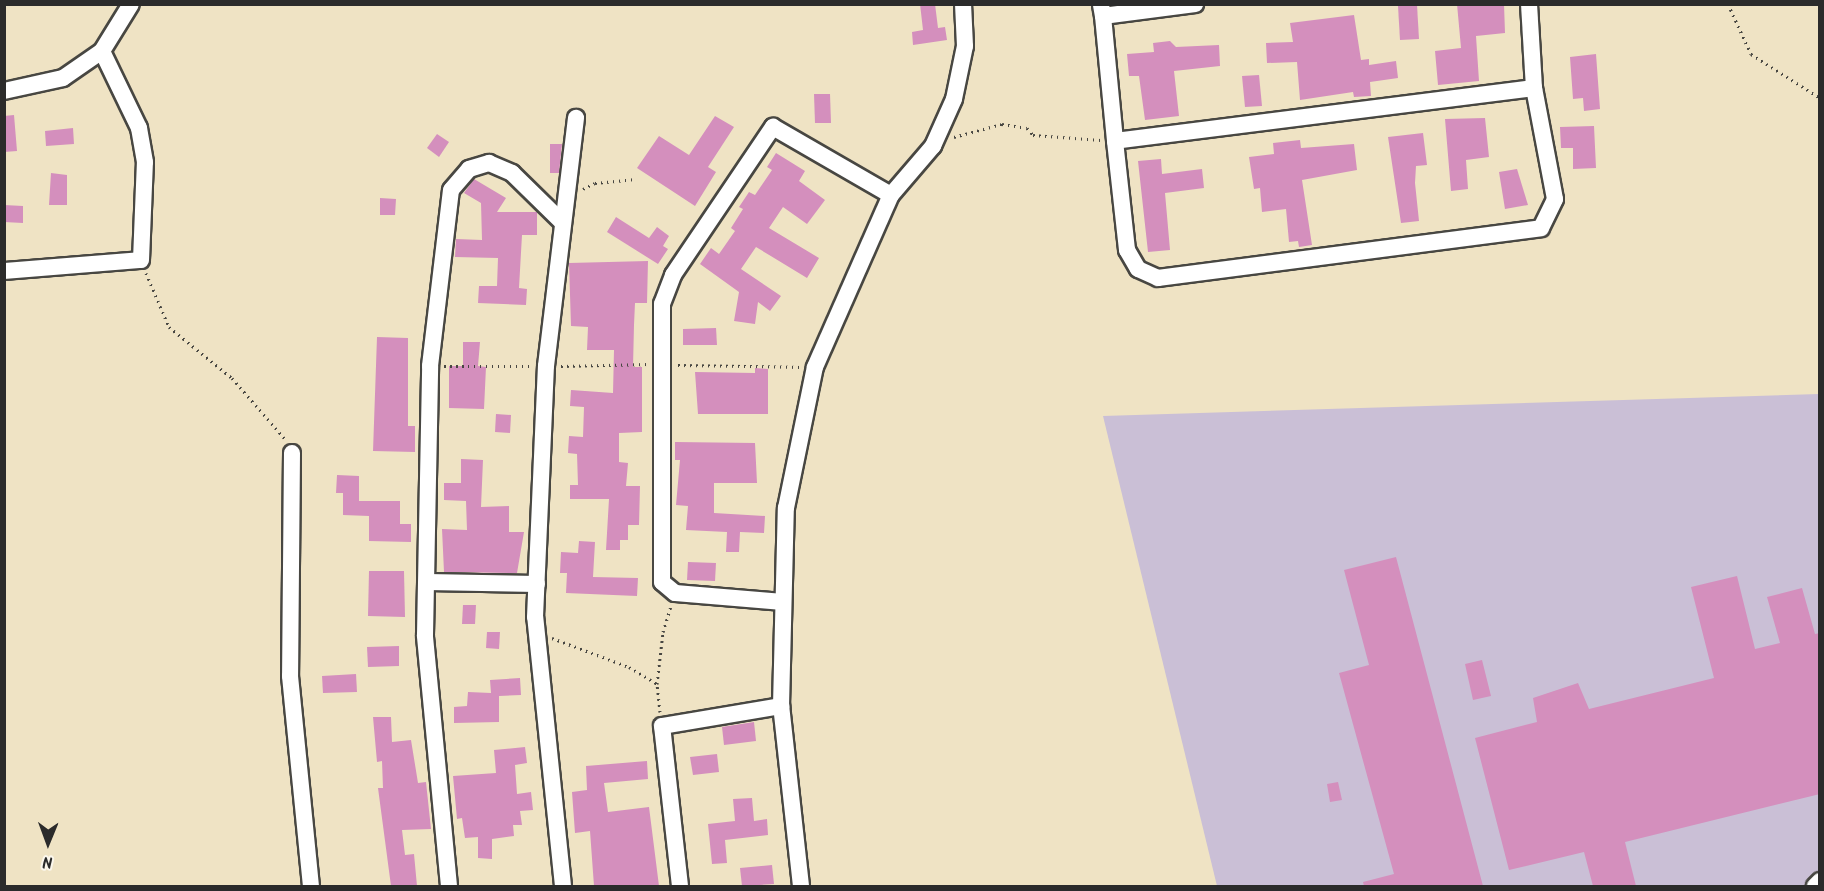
<!DOCTYPE html>
<style>
body{margin:0}
#map{position:relative;width:1824px;height:891px;overflow:hidden;background:#efe3c4;font-family:Kalam,sans-serif}
div>[style]{position:absolute}
.industrial>*{inset:0;background:#cabfd6}
.building>*{inset:0;background:#d48fbd}
.path>*{height:3px;margin-top:-1.5px;transform-origin:0;background:repeating-linear-gradient(90deg,#484742 0 1.5px,transparent 0 6px)}
.roads{filter:drop-shadow(2px 0 #484742) drop-shadow(-2px 0 #484742) drop-shadow(0 2px #484742) drop-shadow(0 -2px #484742)}
.minor>*{height:16px;margin:-8px;padding:0 8px;transform-origin:8px;border-radius:8px;background:#fff}
span{translate:-50% -50%;white-space:nowrap;text-align:center;line-height:1.15;-webkit-text-stroke:4.5px #fbf7ec;paint-order:stroke}
.frame{position:absolute;inset:0;border:6px solid #2b2b2b;pointer-events:none}
.north{position:absolute;left:18px;top:813px;width:60px;height:60px;-webkit-text-stroke:4px #fbf7ec;paint-order:stroke;rotate:181deg;font-size:16px;font-weight:700;line-height:24px;text-align:center;color:#2b2b2b}
.north::after{content:'';display:block;margin:auto;width:21px;height:27px;background:#2b2b2b;clip-path:polygon(50% 0,100% 100%,50% 72%,0 100%)}
</style>
<div id="map">
<div class="industrial">
<i style="clip-path:polygon(1819px 394px,1819px 886px,1217px 886px,1103px 416px)"></i>
</div>
<div class="building">
<i style="clip-path:polygon(920px 4px,935px 4px,938px 28px,945px 27px,947px 40px,913px 45px,912px 32px,923px 30px)"></i>
<i style="clip-path:polygon(1457px 4px,1504px 4px,1505px 33px,1476px 36px,1479px 81px,1438px 85px,1435px 51px,1461px 48px)"></i>
<i style="clip-path:polygon(1417px 5px,1419px 39px,1400px 40px,1398px 6px)"></i>
<i style="clip-path:polygon(1354px 15px,1361px 60px,1369px 59px,1369px 65px,1396px 61px,1398px 78px,1370px 82px,1371px 96px,1354px 97px,1353px 92px,1300px 100px,1297px 62px,1267px 63px,1266px 43px,1293px 42px,1290px 23px)"></i>
<i style="clip-path:polygon(1170px 41px,1176px 47px,1219px 45px,1220px 66px,1174px 71px,1179px 116px,1145px 120px,1139px 76px,1129px 76px,1127px 54px,1154px 52px,1153px 43px)"></i>
<i style="clip-path:polygon(1596px 54px,1600px 109px,1584px 111px,1583px 98px,1573px 99px,1570px 57px)"></i>
<i style="clip-path:polygon(1259px 75px,1262px 106px,1245px 107px,1242px 76px)"></i>
<i style="clip-path:polygon(814px 94px,830px 94px,831px 123px,815px 123px)"></i>
<i style="clip-path:polygon(14px 115px,17px 151px,4px 152px,4px 116px)"></i>
<i style="clip-path:polygon(715px 116px,734px 127px,708px 167px,716px 172px,695px 206px,637px 168px,659px 136px,689px 155px)"></i>
<i style="clip-path:polygon(1485px 118px,1489px 157px,1466px 160px,1468px 189px,1451px 191px,1445px 119px)"></i>
<i style="clip-path:polygon(1594px 126px,1596px 168px,1573px 169px,1573px 148px,1561px 148px,1560px 127px)"></i>
<i style="clip-path:polygon(73px 128px,74px 144px,46px 146px,45px 131px)"></i>
<i style="clip-path:polygon(1423px 133px,1427px 165px,1416px 166px,1415px 183px,1419px 221px,1401px 223px,1388px 137px)"></i>
<i style="clip-path:polygon(437px 134px,449px 142px,439px 157px,427px 148px)"></i>
<i style="clip-path:polygon(1300px 140px,1301px 148px,1354px 144px,1357px 170px,1302px 180px,1312px 245px,1299px 247px,1298px 241px,1289px 242px,1286px 209px,1262px 212px,1260px 188px,1254px 189px,1249px 157px,1274px 154px,1273px 143px)"></i>
<i style="clip-path:polygon(550px 144px,562px 144px,559px 173px,550px 173px)"></i>
<i style="clip-path:polygon(776px 153px,805px 171px,799px 181px,825px 200px,807px 224px,783px 207px,769px 228px,819px 258px,807px 278px,756px 247px,741px 269px,781px 296px,770px 311px,758px 302px,755px 324px,734px 321px,739px 292px,700px 264px,711px 248px,719px 254px,735px 231px,731px 228px,743px 209px,739px 207px,749px 192px,755px 195px,772px 170px,767px 167px)"></i>
<i style="clip-path:polygon(1161px 159px,1162px 174px,1202px 169px,1204px 188px,1165px 193px,1170px 250px,1148px 252px,1138px 161px)"></i>
<i style="clip-path:polygon(1517px 169px,1528px 205px,1505px 209px,1499px 172px)"></i>
<i style="clip-path:polygon(51px 173px,67px 175px,67px 205px,49px 205px)"></i>
<i style="clip-path:polygon(474px 179px,506px 198px,497px 212px,537px 212px,537px 235px,522px 235px,519px 288px,527px 289px,526px 305px,478px 303px,479px 286px,497px 286px,498px 258px,455px 257px,456px 239px,482px 240px,481px 203px,464px 193px)"></i>
<i style="clip-path:polygon(380px 198px,396px 199px,395px 215px,380px 215px)"></i>
<i style="clip-path:polygon(4px 205px,23px 206px,23px 223px,4px 222px)"></i>
<i style="clip-path:polygon(616px 217px,649px 238px,657px 227px,669px 236px,663px 246px,668px 249px,658px 264px,607px 232px)"></i>
<i style="clip-path:polygon(648px 261px,647px 303px,635px 303px,634px 325px,633px 367px,642px 367px,642px 432px,619px 433px,619px 462px,628px 463px,626px 486px,640px 486px,639px 525px,628px 525px,628px 540px,620px 540px,620px 550px,606px 550px,609px 499px,570px 499px,570px 485px,578px 485px,577px 454px,568px 453px,569px 436px,583px 437px,584px 407px,570px 406px,571px 390px,613px 393px,614px 350px,587px 350px,588px 327px,571px 326px,569px 263px)"></i>
<i style="clip-path:polygon(716px 328px,717px 345px,683px 345px,683px 329px)"></i>
<i style="clip-path:polygon(377px 337px,408px 338px,408px 426px,415px 426px,415px 452px,373px 451px)"></i>
<i style="clip-path:polygon(463px 342px,480px 342px,478px 366px,486px 367px,484px 409px,449px 408px,449px 366px,463px 366px)"></i>
<i style="clip-path:polygon(755px 368px,768px 369px,768px 414px,698px 414px,695px 372px,755px 373px)"></i>
<i style="clip-path:polygon(496px 414px,511px 415px,510px 433px,495px 432px)"></i>
<i style="clip-path:polygon(675px 442px,755px 443px,757px 483px,714px 483px,714px 513px,765px 516px,764px 533px,740px 532px,739px 552px,726px 552px,727px 532px,686px 530px,688px 506px,676px 505px,680px 460px,675px 460px)"></i>
<i style="clip-path:polygon(461px 459px,483px 460px,481px 507px,509px 506px,509px 532px,524px 532px,517px 573px,444px 572px,442px 529px,467px 530px,466px 501px,444px 500px,444px 483px,461px 483px)"></i>
<i style="clip-path:polygon(337px 475px,359px 476px,359px 501px,400px 501px,400px 524px,411px 524px,411px 542px,369px 541px,369px 516px,343px 515px,343px 493px,336px 493px)"></i>
<i style="clip-path:polygon(579px 541px,595px 542px,593px 577px,638px 578px,637px 596px,566px 593px,567px 573px,560px 573px,561px 552px,578px 553px)"></i>
<i style="clip-path:polygon(1396px 557px,1483px 886px,1364px 886px,1363px 882px,1394px 874px,1339px 673px,1369px 665px,1344px 570px)"></i>
<i style="clip-path:polygon(688px 562px,716px 563px,715px 581px,687px 580px)"></i>
<i style="clip-path:polygon(369px 571px,404px 571px,405px 617px,368px 616px)"></i>
<i style="clip-path:polygon(1737px 576px,1755px 649px,1780px 643px,1767px 597px,1802px 588px,1815px 634px,1820px 633px,1820px 794px,1625px 842px,1636px 886px,1593px 886px,1584px 852px,1509px 870px,1475px 738px,1537px 722px,1533px 698px,1578px 683px,1589px 709px,1714px 678px,1691px 587px)"></i>
<i style="clip-path:polygon(463px 605px,476px 605px,475px 624px,462px 624px)"></i>
<i style="clip-path:polygon(487px 632px,500px 632px,499px 649px,486px 648px)"></i>
<i style="clip-path:polygon(399px 646px,399px 666px,368px 667px,367px 647px)"></i>
<i style="clip-path:polygon(1482px 660px,1491px 696px,1473px 700px,1465px 664px)"></i>
<i style="clip-path:polygon(356px 674px,357px 692px,323px 693px,322px 676px)"></i>
<i style="clip-path:polygon(520px 678px,521px 695px,499px 696px,499px 722px,454px 723px,454px 707px,467px 706px,468px 692px,491px 693px,490px 680px)"></i>
<i style="clip-path:polygon(373px 717px,391px 717px,392px 742px,411px 740px,418px 783px,426px 782px,431px 829px,402px 830px,405px 855px,414px 854px,417px 886px,391px 886px,378px 788px,383px 788px,382px 761px,377px 762px)"></i>
<i style="clip-path:polygon(754px 722px,756px 741px,724px 745px,722px 727px)"></i>
<i style="clip-path:polygon(525px 747px,527px 763px,515px 765px,517px 794px,531px 792px,533px 810px,520px 811px,522px 825px,513px 825px,514px 836px,492px 839px,492px 859px,478px 858px,478px 837px,465px 838px,462px 818px,457px 819px,453px 776px,496px 773px,494px 750px)"></i>
<i style="clip-path:polygon(717px 754px,719px 772px,693px 775px,690px 757px)"></i>
<i style="clip-path:polygon(647px 761px,648px 779px,604px 783px,608px 812px,649px 807px,659px 886px,594px 886px,590px 831px,575px 833px,572px 792px,587px 790px,586px 766px)"></i>
<i style="clip-path:polygon(1338px 782px,1342px 800px,1330px 802px,1327px 784px)"></i>
<i style="clip-path:polygon(752px 798px,754px 821px,767px 819px,768px 835px,725px 840px,727px 863px,712px 864px,708px 824px,735px 821px,733px 799px)"></i>
<i style="clip-path:polygon(772px 865px,774px 884px,742px 886px,740px 868px)"></i>
</div>
<div class="path">
<i style="left:1728px;top:4px;width:55px;rotate:65.3deg"></i>
<i style="left:1751px;top:54px;width:82px;rotate:32.5deg"></i>
<i style="left:954px;top:137px;width:50px;rotate:-15.2deg"></i>
<i style="left:1002px;top:124px;width:25px;rotate:9deg"></i>
<i style="left:1027px;top:128px;width:9px;rotate:49deg"></i>
<i style="left:1033px;top:135px;width:68px;rotate:4.2deg"></i>
<i style="left:583px;top:189px;width:13px;rotate:-27deg"></i>
<i style="left:595px;top:183px;width:41px;rotate:-5.6deg"></i>
<i style="left:146px;top:273px;width:59px;rotate:66.9deg"></i>
<i style="left:169px;top:327px;width:81px;rotate:39deg"></i>
<i style="left:232px;top:378px;width:81px;rotate:49deg"></i>
<i style="left:678px;top:365px;width:123px;rotate:0.9deg"></i>
<i style="left:444px;top:366px;width:87px"></i>
<i style="left:561px;top:366px;width:87px;rotate:-1.3deg"></i>
<i style="left:552px;top:638px;width:82px;rotate:20.6deg"></i>
<i style="left:629px;top:667px;width:33px;rotate:31deg"></i>
<i style="left:660px;top:712px;width:28px;rotate:-96deg"></i>
<i style="left:657px;top:684px;width:52px;rotate:-83.4deg"></i>
<i style="left:663px;top:632px;width:27px;rotate:-73deg"></i>
</div>
<div class="roads">
<div class="minor">
<i style="left:1529px;top:4px;width:84px;rotate:86.6deg"></i>
<i style="left:1101px;top:5px;width:11px;rotate:80deg"></i>
<i style="left:1103px;top:16px;width:93px;rotate:-7.4deg"></i>
<i style="left:1103px;top:16px;width:126px;rotate:84.5deg"></i>
<i style="left:1115px;top:141px;width:110px;rotate:83.7deg"></i>
<i style="left:1127px;top:250px;width:22px;rotate:60deg"></i>
<i style="left:1138px;top:269px;width:22px;rotate:24deg"></i>
<i style="left:1158px;top:278px;width:386px;rotate:-7.4deg"></i>
<i style="left:1541px;top:228px;width:32px;rotate:-64deg"></i>
<i style="left:1555px;top:199px;width:113px;rotate:-100.7deg"></i>
<i style="left:1534px;top:88px;width:422px;rotate:172.8deg"></i>
<i style="left:4px;top:91px;width:60px;rotate:-12.4deg"></i>
<i style="left:63px;top:78px;width:47px;rotate:-34.7deg"></i>
<i style="left:102px;top:51px;width:55px;rotate:-58.3deg"></i>
<i style="left:4px;top:271px;width:137px;rotate:-4.6deg"></i>
<i style="left:141px;top:260px;width:98px;rotate:-87.7deg"></i>
<i style="left:145px;top:162px;width:35px;rotate:-100deg"></i>
<i style="left:139px;top:128px;width:85px;rotate:-115.7deg"></i>
<i style="left:292px;top:453px;width:223px;rotate:90.5deg"></i>
<i style="left:290px;top:676px;width:211px;rotate:84.3deg"></i>
<i style="left:427px;top:582px;width:110px;rotate:1deg"></i>
<i style="left:783px;top:602px;width:108px;rotate:-175.2deg"></i>
<i style="left:675px;top:593px;width:17px;rotate:-140deg"></i>
<i style="left:662px;top:582px;width:278px;rotate:-90deg"></i>
<i style="left:662px;top:304px;width:31px;rotate:-69deg"></i>
<i style="left:673px;top:275px;width:179px;rotate:-56deg"></i>
<i style="left:773px;top:127px;width:136px;rotate:30deg"></i>
<i style="left:449px;top:886px;width:252px;rotate:-95.5deg"></i>
<i style="left:425px;top:635px;width:269px;rotate:-88.9deg"></i>
<i style="left:430px;top:366px;width:177px;rotate:-83.2deg"></i>
<i style="left:451px;top:190px;width:28px;rotate:-49deg"></i>
<i style="left:469px;top:169px;width:21px;rotate:-17deg"></i>
<i style="left:489px;top:163px;width:25px;rotate:23deg"></i>
<i style="left:512px;top:173px;width:70px;rotate:44.4deg"></i>
<i style="left:563px;top:886px;width:270px;rotate:-95.9deg"></i>
<i style="left:535px;top:617px;width:251px;rotate:-87.5deg"></i>
<i style="left:546px;top:366px;width:250px;rotate:-83.1deg"></i>
<i style="left:680px;top:886px;width:161px;rotate:-96.4deg"></i>
<i style="left:662px;top:726px;width:121px;rotate:-9.5deg"></i>
<i style="left:801px;top:886px;width:181px;rotate:-96.3deg"></i>
<i style="left:781px;top:706px;width:198px;rotate:-88.6deg"></i>
<i style="left:786px;top:508px;width:144px;rotate:-78.4deg"></i>
<i style="left:815px;top:367px;width:188px;rotate:-66.2deg"></i>
<i style="left:891px;top:195px;width:65px;rotate:-49.4deg"></i>
<i style="left:933px;top:146px;width:51px;rotate:-65.9deg"></i>
<i style="left:954px;top:99px;width:54px;rotate:-78.3deg"></i>
<i style="left:965px;top:46px;width:42px;rotate:-92.7deg"></i>
<i style="left:1815px;top:886px;width:7px;rotate:-45deg"></i>
</div>
</div>
<div class="frame"></div>
<div class="north">N</div>
</div>
